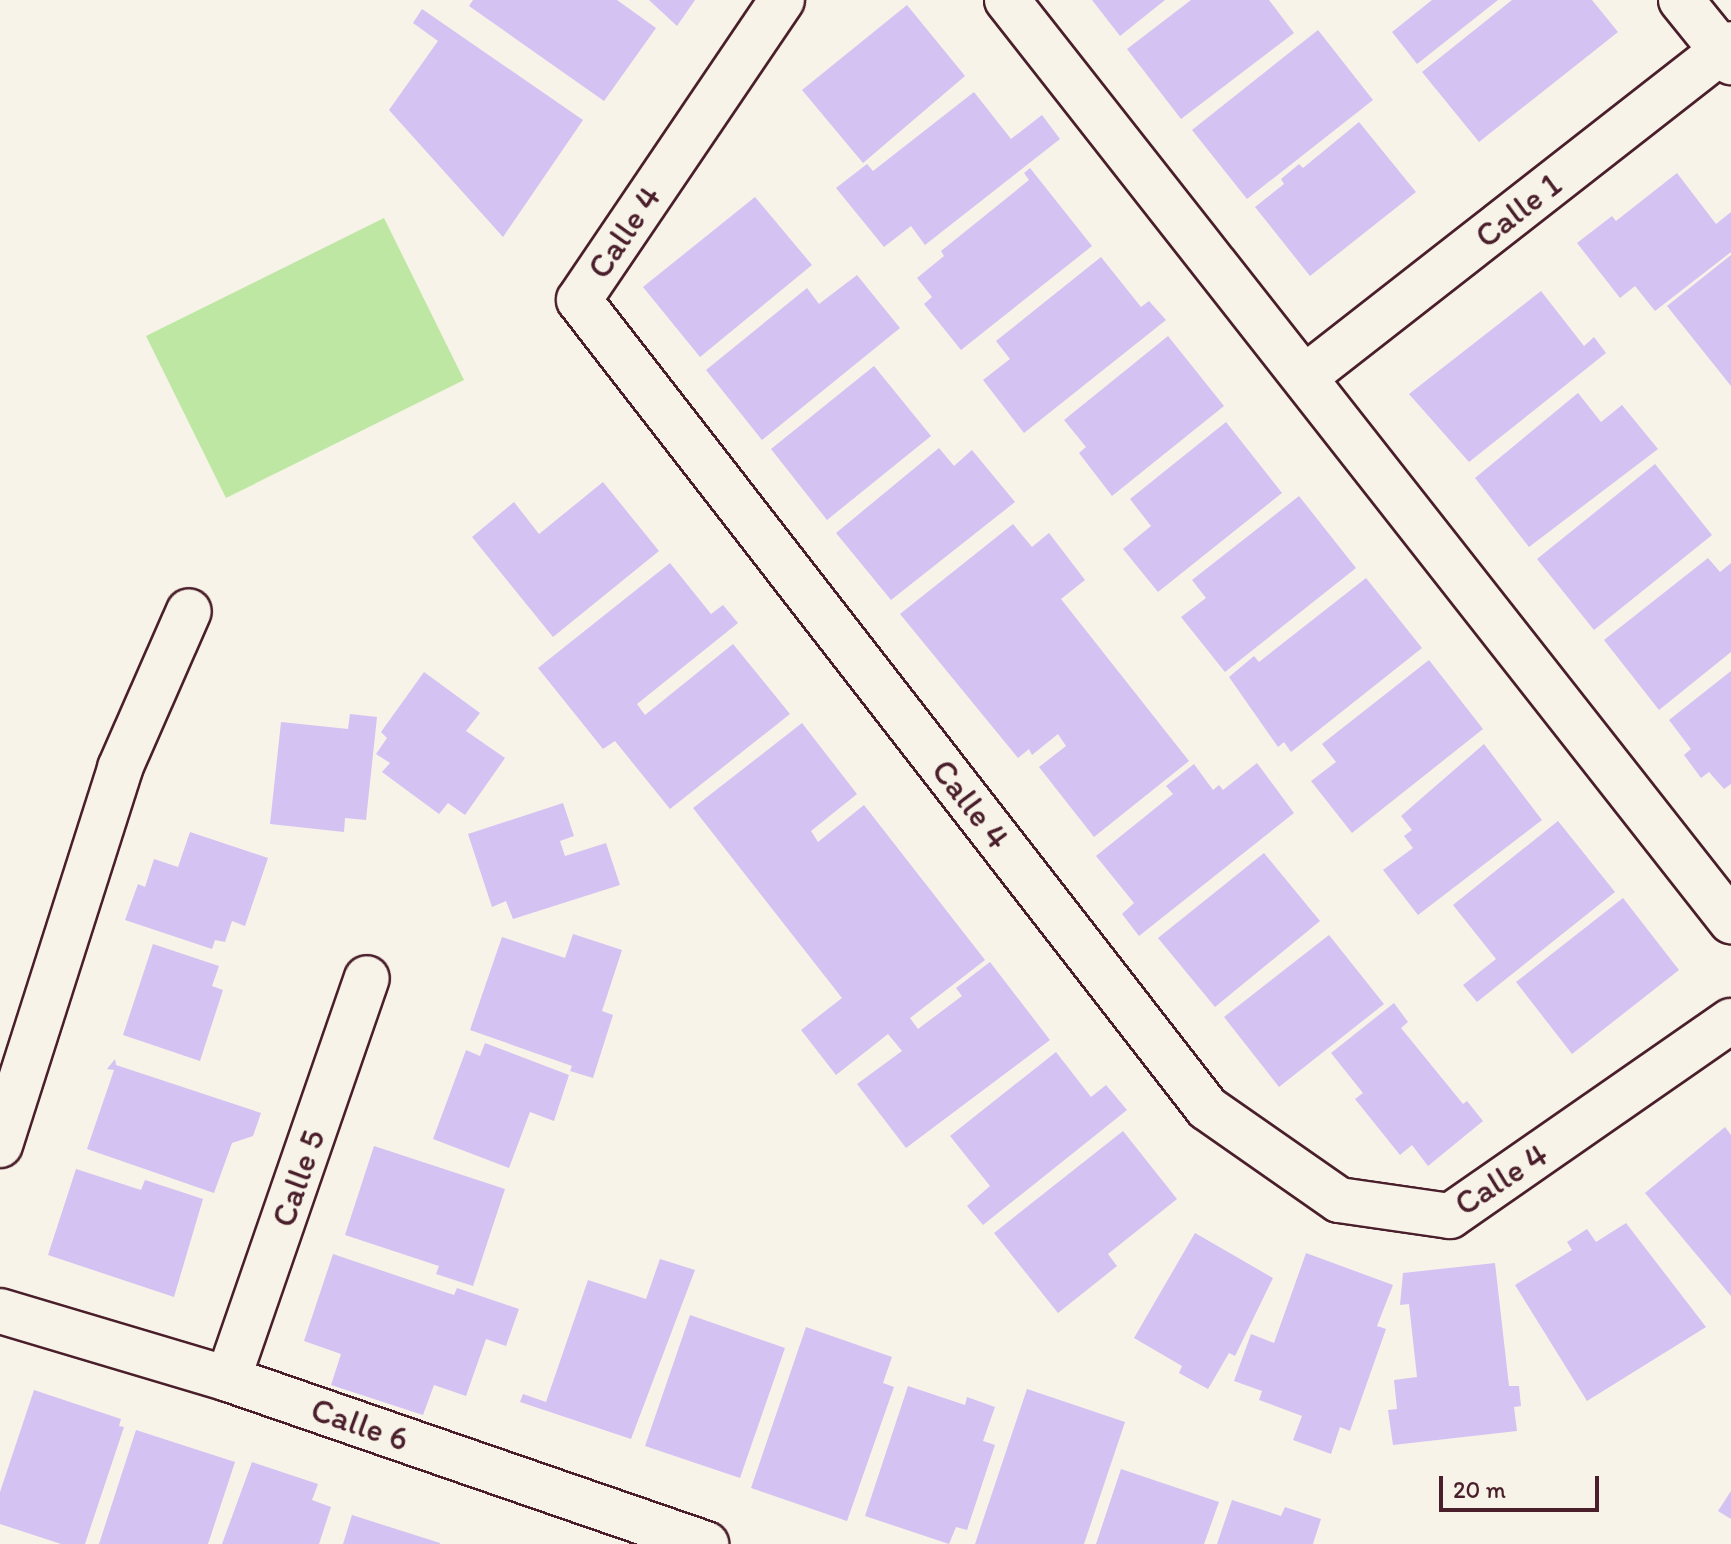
<!DOCTYPE html>
<style>
body{margin:0}
#map{position:relative;width:1731px;height:1544px;overflow:hidden;background:#f7f3e8;font-family:Itim,sans-serif}
div>[style]{position:absolute}
.green>*{inset:0;background:#bde7a3}
.building>*{inset:0;background:#d4c2f3}
.roads{filter:drop-shadow(2px 0 #4a1f2b) drop-shadow(-2px 0 #4a1f2b) drop-shadow(0 2px #4a1f2b) drop-shadow(0 -2px #4a1f2b)}
.minor>*{height:44px;margin:-22px;padding:0 22px;transform-origin:22px;border-radius:22px;background:#f7f3e8}
span{translate:-50% -50%;white-space:nowrap;text-align:center;line-height:1.15;-webkit-text-stroke:6px #f7f3e8;paint-order:stroke}
.street-label{font-size:34px;color:#4a1f2b}
.scale{position:absolute;left:1439px;top:1476px;width:160px;height:36px;box-sizing:border-box;border:4px solid #4a1f2b;border-top:0;padding-left:10px;font-size:24px;line-height:28px;white-space:nowrap;color:#4a1f2b;-webkit-text-stroke:6px #f7f3e8;paint-order:stroke}
</style>
<div id="map">
<div class="green">
<i style="clip-path:polygon(384px 218px,464px 380px,226px 498px,146px 336px)"></i>
</div>
<div class="building">
<i style="clip-path:polygon(473px 0,617px 0,656px 28px,604px 101px,469px 6px)"></i>
<i style="clip-path:polygon(649px 0,695px 0,677px 26px)"></i>
<i style="clip-path:polygon(1092px 0,1165px 0,1120px 36px)"></i>
<i style="clip-path:polygon(1191px 0,1269px 0,1294px 33px,1181px 119px,1127px 49px)"></i>
<i style="clip-path:polygon(1432px 0,1498px 0,1417px 64px,1392px 32px)"></i>
<i style="clip-path:polygon(1512px 0,1592px 0,1618px 32px,1479px 142px,1422px 72px)"></i>
<i style="clip-path:polygon(907px 5px,965px 76px,863px 163px,802px 90px)"></i>
<i style="clip-path:polygon(422px 9px,583px 120px,503px 237px,389px 110px,438px 41px,413px 23px)"></i>
<i style="clip-path:polygon(1318px 30px,1373px 100px,1247px 199px,1192px 130px)"></i>
<i style="clip-path:polygon(974px 92px,1011px 139px,1042px 115px,1060px 139px,925px 245px,911px 226px,884px 247px,836px 188px,867px 164px,873px 171px)"></i>
<i style="clip-path:polygon(1359px 122px,1416px 192px,1310px 276px,1255px 207px,1284px 184px,1281px 179px,1299px 164px,1303px 168px)"></i>
<i style="clip-path:polygon(1030px 168px,1092px 246px,961px 350px,924px 304px,932px 297px,917px 278px,944px 256px,941px 251px,1029px 180px,1024px 173px)"></i>
<i style="clip-path:polygon(1677px 173px,1716px 224px,1731px 212px,1731px 252px,1655px 311px,1635px 286px,1620px 298px,1577px 243px,1612px 216px,1616px 221px)"></i>
<i style="clip-path:polygon(755px 197px,812px 265px,700px 357px,643px 287px)"></i>
<i style="clip-path:polygon(1731px 255px,1731px 386px,1667px 306px)"></i>
<i style="clip-path:polygon(1101px 257px,1141px 307px,1149px 301px,1166px 320px,1024px 433px,983px 380px,1010px 359px,996px 341px)"></i>
<i style="clip-path:polygon(857px 275px,900px 328px,762px 440px,706px 370px,807px 288px,819px 304px)"></i>
<i style="clip-path:polygon(1541px 291px,1584px 346px,1594px 337px,1606px 353px,1469px 462px,1409px 394px)"></i>
<i style="clip-path:polygon(1168px 336px,1224px 406px,1112px 496px,1079px 453px,1086px 447px,1064px 420px)"></i>
<i style="clip-path:polygon(874px 366px,931px 436px,827px 520px,771px 449px)"></i>
<i style="clip-path:polygon(1578px 393px,1601px 422px,1622px 405px,1658px 449px,1529px 547px,1475px 478px)"></i>
<i style="clip-path:polygon(1226px 422px,1282px 493px,1158px 592px,1123px 549px,1151px 526px,1130px 499px)"></i>
<i style="clip-path:polygon(939px 448px,954px 466px,972px 450px,1015px 502px,891px 600px,836px 533px)"></i>
<i style="clip-path:polygon(1655px 464px,1712px 535px,1594px 630px,1537px 559px)"></i>
<i style="clip-path:polygon(603px 482px,659px 551px,553px 637px,472px 537px,514px 502px,539px 534px)"></i>
<i style="clip-path:polygon(1299px 496px,1356px 568px,1225px 672px,1181px 617px,1206px 598px,1192px 580px)"></i>
<i style="clip-path:polygon(1013px 524px,1032px 547px,1049px 533px,1085px 580px,1061px 599px,1189px 761px,1094px 837px,1039px 767px,1066px 746px,1058px 734px,1032px 755px,1029px 749px,1018px 758px,900px 614px)"></i>
<i style="clip-path:polygon(1708px 558px,1720px 572px,1731px 563px,1731px 652px,1659px 710px,1604px 640px)"></i>
<i style="clip-path:polygon(670px 563px,711px 614px,723px 605px,738px 623px,637px 704px,645px 715px,733px 644px,790px 714px,670px 809px,615px 741px,603px 749px,538px 668px)"></i>
<i style="clip-path:polygon(1366px 578px,1422px 648px,1291px 752px,1284px 742px,1278px 747px,1229px 677px,1254px 656px,1259px 662px)"></i>
<i style="clip-path:polygon(1429px 660px,1483px 729px,1352px 833px,1311px 781px,1336px 762px,1322px 744px)"></i>
<i style="clip-path:polygon(1731px 671px,1731px 784px,1724px 789px,1709px 772px,1701px 778px,1684px 755px,1691px 749px,1669px 720px)"></i>
<i style="clip-path:polygon(424px 672px,480px 713px,466px 731px,505px 758px,465px 815px,448px 803px,439px 814px,382px 772px,390px 763px,376px 754px,387px 738px,381px 732px)"></i>
<i style="clip-path:polygon(350px 714px,377px 717px,366px 820px,345px 818px,344px 832px,270px 824px,281px 722px,348px 729px)"></i>
<i style="clip-path:polygon(802px 723px,857px 794px,811px 831px,818px 842px,864px 805px,985px 960px,910px 1018px,918px 1029px,962px 996px,956px 988px,990px 962px,1050px 1040px,906px 1148px,857px 1084px,902px 1051px,888px 1034px,836px 1075px,801px 1030px,842px 998px,693px 808px)"></i>
<i style="clip-path:polygon(1484px 744px,1542px 820px,1418px 915px,1383px 870px,1413px 848px,1404px 836px,1412px 830px,1401px 816px)"></i>
<i style="clip-path:polygon(1257px 763px,1294px 813px,1139px 936px,1122px 914px,1134px 903px,1096px 856px,1173px 794px,1166px 786px,1194px 764px,1213px 790px,1219px 785px,1223px 790px)"></i>
<i style="clip-path:polygon(563px 803px,574px 836px,560px 841px,565px 856px,606px 843px,620px 885px,513px 919px,506px 901px,492px 907px,468px 834px)"></i>
<i style="clip-path:polygon(1558px 821px,1615px 892px,1477px 1002px,1463px 985px,1496px 959px,1453px 905px)"></i>
<i style="clip-path:polygon(190px 832px,268px 858px,245px 926px,232px 921px,225px 942px,215px 940px,212px 949px,125px 920px,138px 884px,145px 887px,154px 859px,178px 867px)"></i>
<i style="clip-path:polygon(1264px 853px,1320px 921px,1215px 1007px,1158px 938px)"></i>
<i style="clip-path:polygon(1623px 898px,1679px 970px,1572px 1054px,1516px 982px)"></i>
<i style="clip-path:polygon(573px 934px,622px 950px,602px 1011px,613px 1015px,593px 1078px,570px 1071px,572px 1066px,470px 1030px,502px 937px,565px 958px)"></i>
<i style="clip-path:polygon(1329px 935px,1384px 1004px,1279px 1087px,1224px 1017px)"></i>
<i style="clip-path:polygon(153px 944px,219px 966px,212px 986px,223px 990px,200px 1061px,123px 1035px)"></i>
<i style="clip-path:polygon(1394px 1003px,1408px 1022px,1401px 1028px,1463px 1104px,1467px 1101px,1483px 1121px,1428px 1166px,1412px 1145px,1400px 1155px,1355px 1099px,1363px 1093px,1331px 1053px)"></i>
<i style="clip-path:polygon(485px 1043px,569px 1075px,554px 1121px,530px 1112px,509px 1168px,433px 1139px,466px 1050px,480px 1056px)"></i>
<i style="clip-path:polygon(1056px 1052px,1091px 1097px,1106px 1085px,1127px 1110px,983px 1225px,967px 1206px,990px 1186px,950px 1136px)"></i>
<i style="clip-path:polygon(115px 1059px,116px 1065px,261px 1113px,253px 1136px,232px 1143px,214px 1193px,87px 1149px,114px 1070px,107px 1069px)"></i>
<i style="clip-path:polygon(1725px 1127px,1731px 1135px,1731px 1296px,1645px 1193px)"></i>
<i style="clip-path:polygon(1123px 1131px,1177px 1199px,1108px 1254px,1117px 1266px,1058px 1313px,994px 1233px)"></i>
<i style="clip-path:polygon(374px 1146px,505px 1189px,473px 1286px,436px 1274px,439px 1266px,345px 1235px)"></i>
<i style="clip-path:polygon(76px 1169px,141px 1190px,145px 1180px,203px 1199px,174px 1297px,48px 1255px)"></i>
<i style="clip-path:polygon(1626px 1223px,1706px 1327px,1587px 1401px,1515px 1285px,1572px 1250px,1567px 1242px,1587px 1229px,1596px 1242px)"></i>
<i style="clip-path:polygon(1195px 1233px,1273px 1278px,1235px 1356px,1229px 1353px,1208px 1389px,1179px 1373px,1182px 1366px,1134px 1338px)"></i>
<i style="clip-path:polygon(1306px 1253px,1393px 1285px,1377px 1326px,1386px 1329px,1350px 1431px,1340px 1427px,1331px 1454px,1293px 1440px,1302px 1416px,1259px 1400px,1262px 1391px,1234px 1381px,1251px 1334px,1274px 1343px)"></i>
<i style="clip-path:polygon(333px 1254px,454px 1295px,457px 1288px,519px 1309px,506px 1346px,486px 1339px,466px 1396px,434px 1385px,423px 1415px,331px 1385px,341px 1354px,304px 1341px)"></i>
<i style="clip-path:polygon(660px 1259px,695px 1270px,631px 1439px,520px 1402px,523px 1394px,546px 1402px,588px 1280px,646px 1299px)"></i>
<i style="clip-path:polygon(1495px 1263px,1509px 1386px,1519px 1386px,1521px 1406px,1514px 1407px,1517px 1431px,1393px 1445px,1388px 1410px,1397px 1409px,1394px 1380px,1417px 1377px,1409px 1304px,1400px 1305px,1403px 1273px)"></i>
<i style="clip-path:polygon(690px 1315px,785px 1348px,740px 1478px,645px 1446px)"></i>
<i style="clip-path:polygon(806px 1327px,892px 1357px,883px 1383px,894px 1387px,847px 1521px,751px 1488px)"></i>
<i style="clip-path:polygon(908px 1386px,965px 1405px,967px 1397px,995px 1407px,983px 1441px,995px 1445px,967px 1530px,956px 1527px,949px 1544px,865px 1516px)"></i>
<i style="clip-path:polygon(1027px 1389px,1125px 1422px,1084px 1544px,975px 1544px)"></i>
<i style="clip-path:polygon(34px 1390px,121px 1419px,119px 1426px,124px 1427px,85px 1544px,61px 1544px,0 1524px,0 1492px)"></i>
<i style="clip-path:polygon(136px 1430px,235px 1462px,208px 1544px,99px 1544px)"></i>
<i style="clip-path:polygon(252px 1462px,318px 1484px,312px 1500px,331px 1507px,319px 1544px,222px 1544px)"></i>
<i style="clip-path:polygon(1121px 1469px,1219px 1502px,1204px 1544px,1096px 1544px)"></i>
<i style="clip-path:polygon(1731px 1491px,1731px 1519px,1718px 1511px)"></i>
<i style="clip-path:polygon(1232px 1500px,1281px 1516px,1285px 1507px,1321px 1519px,1313px 1544px,1217px 1544px)"></i>
<i style="clip-path:polygon(352px 1515px,440px 1543px,440px 1544px,343px 1544px)"></i>
</div>
<div class="roads">
<div class="minor">
<i style="left:782px;top:0;width:362px;rotate:124.1deg"></i>
<i style="left:579px;top:300px;width:1023px;rotate:52.14deg"></i>
<i style="left:1207px;top:1108px;width:161px;rotate:34.9deg"></i>
<i style="left:1339px;top:1200px;width:112px;rotate:8.2deg"></i>
<i style="left:1450px;top:1216px;width:342px;rotate:-34.8deg"></i>
<i style="left:1007px;top:0;width:1172px;rotate:51.83deg"></i>
<i style="left:1681px;top:0;width:80px;rotate:51.1deg"></i>
<i style="left:1306px;top:376px;width:539px;rotate:-38deg"></i>
<i style="left:0;top:1145px;width:396px;rotate:-72.3deg"></i>
<i style="left:120px;top:768px;width:171px;rotate:-66.3deg"></i>
<i style="left:0;top:1311px;width:238px;rotate:16.6deg"></i>
<i style="left:228px;top:1379px;width:506px;rotate:19.04deg"></i>
<i style="left:228px;top:1379px;width:424px;rotate:-70.9deg"></i>
</div>
</div>
<div class="street-label">
<span style="left:1518px;top:210px;rotate:-38deg">Calle 1</span>
<span style="left:624px;top:232px;rotate:-56deg">Calle 4</span>
<span style="left:971px;top:804px;rotate:52deg">Calle 4</span>
<span style="left:298px;top:1178px;rotate:-71deg">Calle 5</span>
<span style="left:1501px;top:1179px;rotate:-33deg">Calle 4</span>
<span style="left:360px;top:1424px;rotate:19deg">Calle 6</span>
</div>
<div class="scale">20 m</div>
</div>
